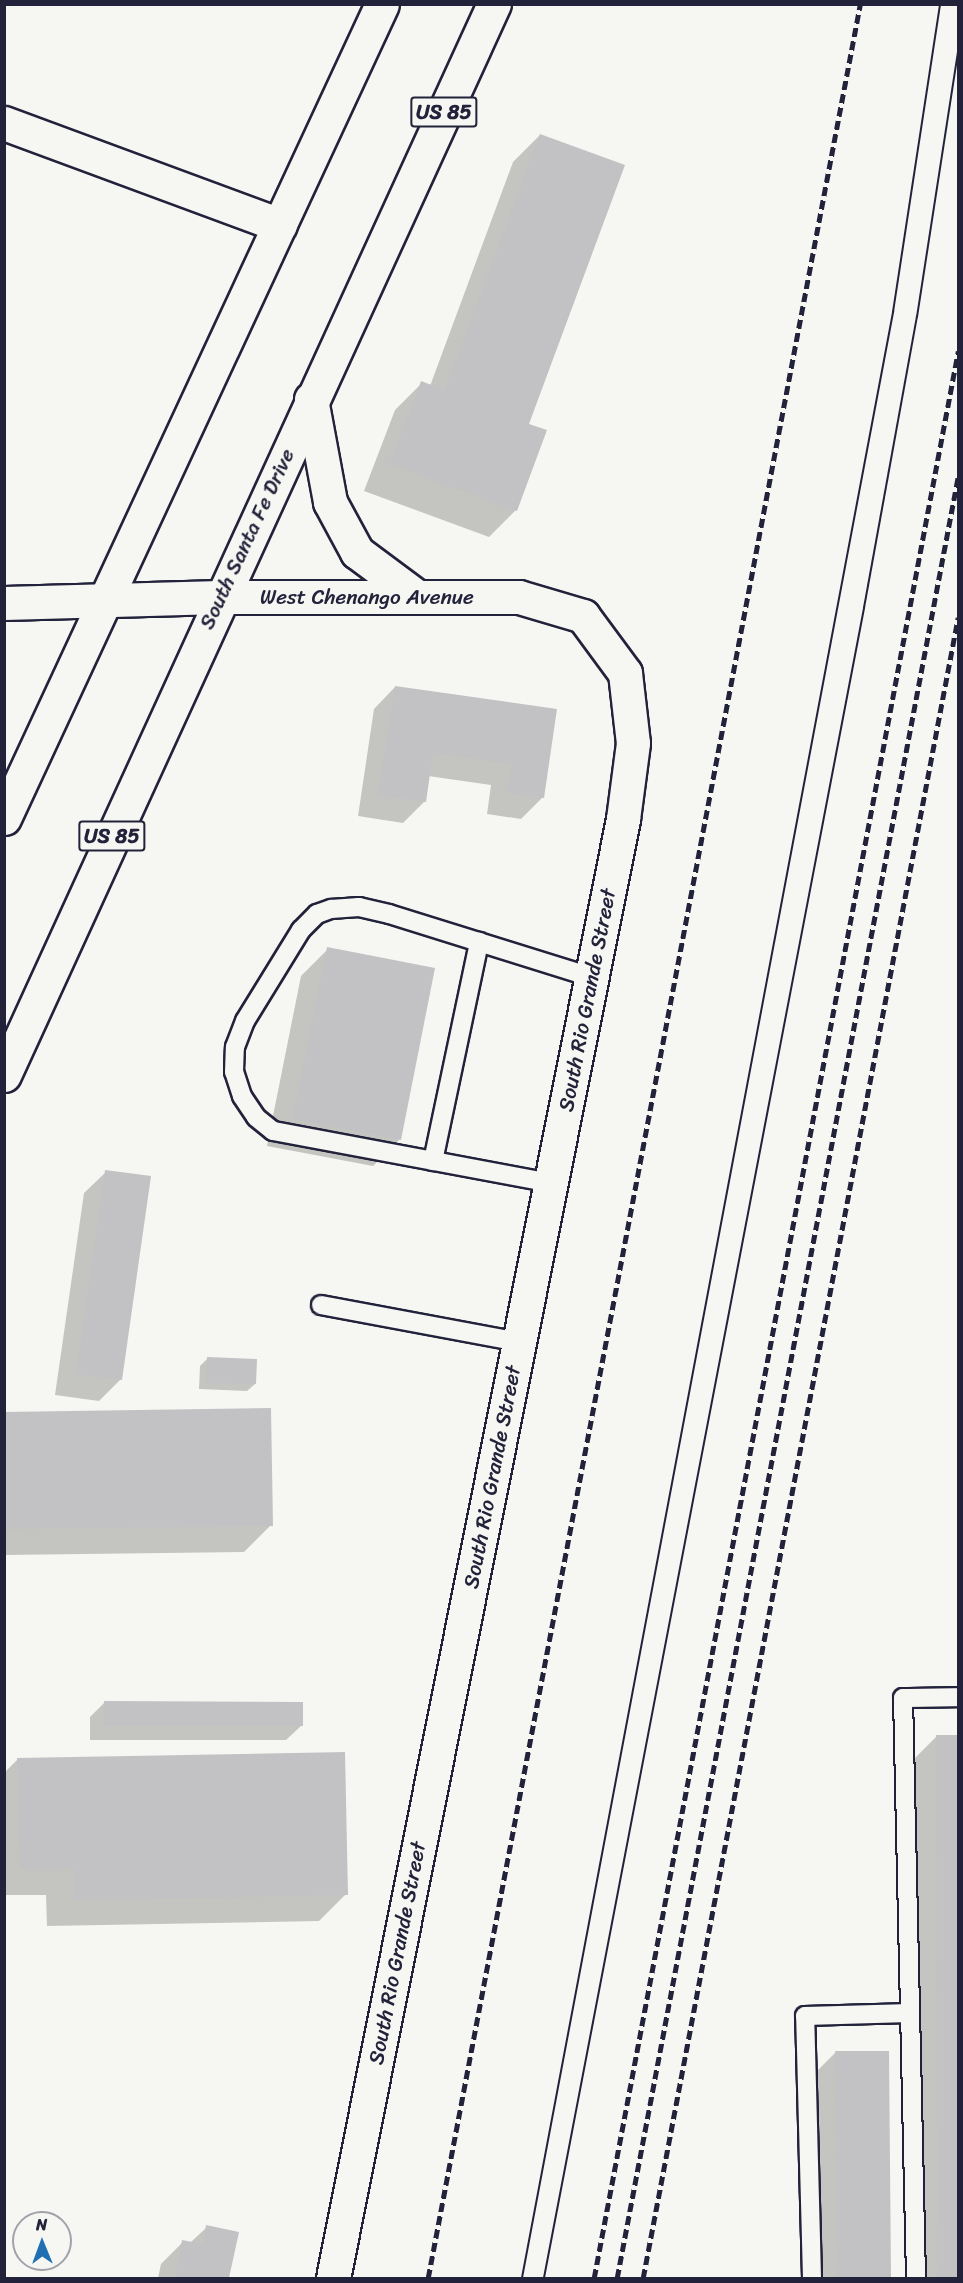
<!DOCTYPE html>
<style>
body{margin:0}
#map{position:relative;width:963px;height:2283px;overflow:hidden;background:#f6f6f2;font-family:Sriracha,sans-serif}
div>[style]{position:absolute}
.shadow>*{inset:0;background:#0003}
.building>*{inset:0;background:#c2c2c4}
.roads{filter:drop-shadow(2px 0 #22223b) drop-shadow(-2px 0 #22223b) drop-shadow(0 2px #22223b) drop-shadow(0 -2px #22223b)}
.lane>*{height:18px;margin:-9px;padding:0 9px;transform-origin:9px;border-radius:9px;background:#f6f6f2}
.street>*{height:33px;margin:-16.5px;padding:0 16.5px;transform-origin:16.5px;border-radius:16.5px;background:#f6f6f2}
.highway>*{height:33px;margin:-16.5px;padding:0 16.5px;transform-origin:16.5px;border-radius:16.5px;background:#f6f6f2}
.tram>*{height:1.5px;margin:-0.75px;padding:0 0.75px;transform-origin:0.75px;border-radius:0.75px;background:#22223b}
.rail>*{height:4.5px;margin-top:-2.25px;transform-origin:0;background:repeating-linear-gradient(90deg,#22223b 0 9px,transparent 0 13.5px)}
span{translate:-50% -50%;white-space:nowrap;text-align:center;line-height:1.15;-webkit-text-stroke:4.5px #f6f6f2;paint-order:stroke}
.shield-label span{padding:2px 4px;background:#f6f6f2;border:2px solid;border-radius:4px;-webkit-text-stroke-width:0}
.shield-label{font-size:20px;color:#22223b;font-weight:700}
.street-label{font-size:21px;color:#22223b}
.frame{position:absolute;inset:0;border:6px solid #22223b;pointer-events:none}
.north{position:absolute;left:12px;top:2211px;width:60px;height:60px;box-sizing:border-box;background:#f6f6f2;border:2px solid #a1a1a9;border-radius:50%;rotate:359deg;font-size:16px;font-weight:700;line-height:24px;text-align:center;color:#22223b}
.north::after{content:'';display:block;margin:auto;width:21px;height:27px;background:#1f6fb2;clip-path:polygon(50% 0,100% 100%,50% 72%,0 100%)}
</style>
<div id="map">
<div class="shadow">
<i style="clip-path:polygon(540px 135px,527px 425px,516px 510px,489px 537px,364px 491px,395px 410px,422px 383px,430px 386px,513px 162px)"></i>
<i style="clip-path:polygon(395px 687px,555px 710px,543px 797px,521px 819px,487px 814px,491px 785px,428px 776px,425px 801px,403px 823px,358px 816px,374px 709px)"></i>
<i style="clip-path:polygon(328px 949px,400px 1139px,373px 1166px,267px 1146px,301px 976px)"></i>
<i style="clip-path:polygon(106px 1172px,121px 1379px,99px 1401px,55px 1395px,84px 1193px)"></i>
<i style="clip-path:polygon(208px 1358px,255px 1384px,247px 1391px,199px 1389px,200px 1366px)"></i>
<i style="clip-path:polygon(4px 1414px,271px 1525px,244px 1552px,4px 1555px)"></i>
<i style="clip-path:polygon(105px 1702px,301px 1726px,286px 1740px,90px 1740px,90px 1717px)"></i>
<i style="clip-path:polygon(936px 1737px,958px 1737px,958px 2278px,910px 2278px,909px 1764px)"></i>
<i style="clip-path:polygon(18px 1759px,346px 1894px,319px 1921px,47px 1926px,46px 1895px,4px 1895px,4px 1773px)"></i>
<i style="clip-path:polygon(836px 2052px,887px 2052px,890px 2278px,811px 2278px,809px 2079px)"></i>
<i style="clip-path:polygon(207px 2227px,237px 2233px,228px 2278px,158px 2278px,161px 2264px,183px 2242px,190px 2243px)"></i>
</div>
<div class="building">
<i style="clip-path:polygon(540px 134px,625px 165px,529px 424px,547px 430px,517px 511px,390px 464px,421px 381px,445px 390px)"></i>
<i style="clip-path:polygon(395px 686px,557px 709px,544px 798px,507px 792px,512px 764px,433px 753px,426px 802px,378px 795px)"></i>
<i style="clip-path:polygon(327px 947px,435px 968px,401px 1140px,293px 1119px)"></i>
<i style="clip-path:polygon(105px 1170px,151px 1176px,122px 1380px,76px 1374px)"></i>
<i style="clip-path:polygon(207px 1357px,257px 1359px,256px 1384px,206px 1383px)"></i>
<i style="clip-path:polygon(271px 1408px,273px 1526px,4px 1529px,4px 1412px)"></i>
<i style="clip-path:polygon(104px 1701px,303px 1702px,303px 1726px,104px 1726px)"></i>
<i style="clip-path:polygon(936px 1735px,958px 1735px,958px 2278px,937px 2278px)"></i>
<i style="clip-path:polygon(345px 1752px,348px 1895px,73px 1900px,73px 1868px,20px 1869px,17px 1758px)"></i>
<i style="clip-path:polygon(835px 2051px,889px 2051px,891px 2278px,837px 2278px)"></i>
<i style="clip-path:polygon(206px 2225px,239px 2232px,229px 2278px,175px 2278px,182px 2240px,203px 2244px)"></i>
</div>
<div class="roads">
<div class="lane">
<i style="left:433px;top:1161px;width:224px;rotate:-78.1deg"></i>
<i style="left:551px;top:1183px;width:283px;rotate:-169.4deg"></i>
<i style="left:273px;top:1131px;width:22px;rotate:-141deg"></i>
<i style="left:256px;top:1117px;width:25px;rotate:-124deg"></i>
<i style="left:242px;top:1096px;width:25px;rotate:-108deg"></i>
<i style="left:234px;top:1072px;width:25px;rotate:-88deg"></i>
<i style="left:235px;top:1047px;width:28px;rotate:-69deg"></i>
<i style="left:245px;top:1021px;width:107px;rotate:-58.4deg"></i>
<i style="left:301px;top:930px;width:23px;rotate:-45deg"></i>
<i style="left:317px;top:914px;width:15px;rotate:-20deg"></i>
<i style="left:331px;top:909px;width:28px;rotate:-4deg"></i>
<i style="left:359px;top:907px;width:31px;rotate:13deg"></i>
<i style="left:389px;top:914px;width:212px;rotate:17.3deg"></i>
<i style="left:321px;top:1305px;width:200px;rotate:10.6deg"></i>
<i style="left:812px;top:2278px;width:262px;rotate:-91.5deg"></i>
<i style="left:805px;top:2016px;width:105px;rotate:-1.6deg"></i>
<i style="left:916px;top:2278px;width:580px;rotate:-91.28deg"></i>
<i style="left:903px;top:1698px;width:55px;rotate:-1deg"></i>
</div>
<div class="street">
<i style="left:4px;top:123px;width:294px;rotate:20.3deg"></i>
<i style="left:4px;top:603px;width:216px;rotate:-1.6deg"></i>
<i style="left:220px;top:597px;width:299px"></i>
<i style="left:519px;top:597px;width:67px;rotate:16.5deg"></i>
<i style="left:583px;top:616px;width:71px;rotate:53.6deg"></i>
<i style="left:625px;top:673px;width:70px;rotate:83.5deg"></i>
<i style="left:633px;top:743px;width:77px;rotate:97.5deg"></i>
<i style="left:623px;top:819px;width:1488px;rotate:101.24deg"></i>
</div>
<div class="highway">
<i style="left:311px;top:399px;width:105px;rotate:79.5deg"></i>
<i style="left:330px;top:502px;width:57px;rotate:61.6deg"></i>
<i style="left:357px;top:552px;width:72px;rotate:36.6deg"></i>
<i style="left:4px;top:818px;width:897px;rotate:-65.09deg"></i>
<i style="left:4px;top:1075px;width:1178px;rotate:-65.42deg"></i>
</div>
</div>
<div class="tram">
<i style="left:522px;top:2278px;width:2001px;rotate:-79.31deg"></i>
<i style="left:893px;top:312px;width:312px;rotate:-81.3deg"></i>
<i style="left:544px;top:2278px;width:1700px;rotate:-79.15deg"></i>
<i style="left:864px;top:608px;width:296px;rotate:-79.7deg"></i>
<i style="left:917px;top:317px;width:268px;rotate:-81.2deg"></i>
</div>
<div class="rail">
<i style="left:428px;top:2278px;width:2315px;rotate:-79.24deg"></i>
<i style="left:594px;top:2278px;width:1961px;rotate:-79.3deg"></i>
<i style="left:617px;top:2278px;width:1834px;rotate:-79.28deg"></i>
<i style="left:643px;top:2278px;width:1690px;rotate:-79.26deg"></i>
</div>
<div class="shield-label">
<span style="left:444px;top:112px">US 85</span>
<span style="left:112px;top:836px">US 85</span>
</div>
<div class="street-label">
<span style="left:247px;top:539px;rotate:-65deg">South Santa Fe Drive</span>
<span style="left:367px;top:597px">West Chenango Avenue</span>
<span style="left:587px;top:1000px;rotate:-79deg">South Rio Grande Street</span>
<span style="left:492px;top:1477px;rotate:-79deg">South Rio Grande Street</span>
<span style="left:397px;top:1953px;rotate:-79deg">South Rio Grande Street</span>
</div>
<div class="frame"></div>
<div class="north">N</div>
</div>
